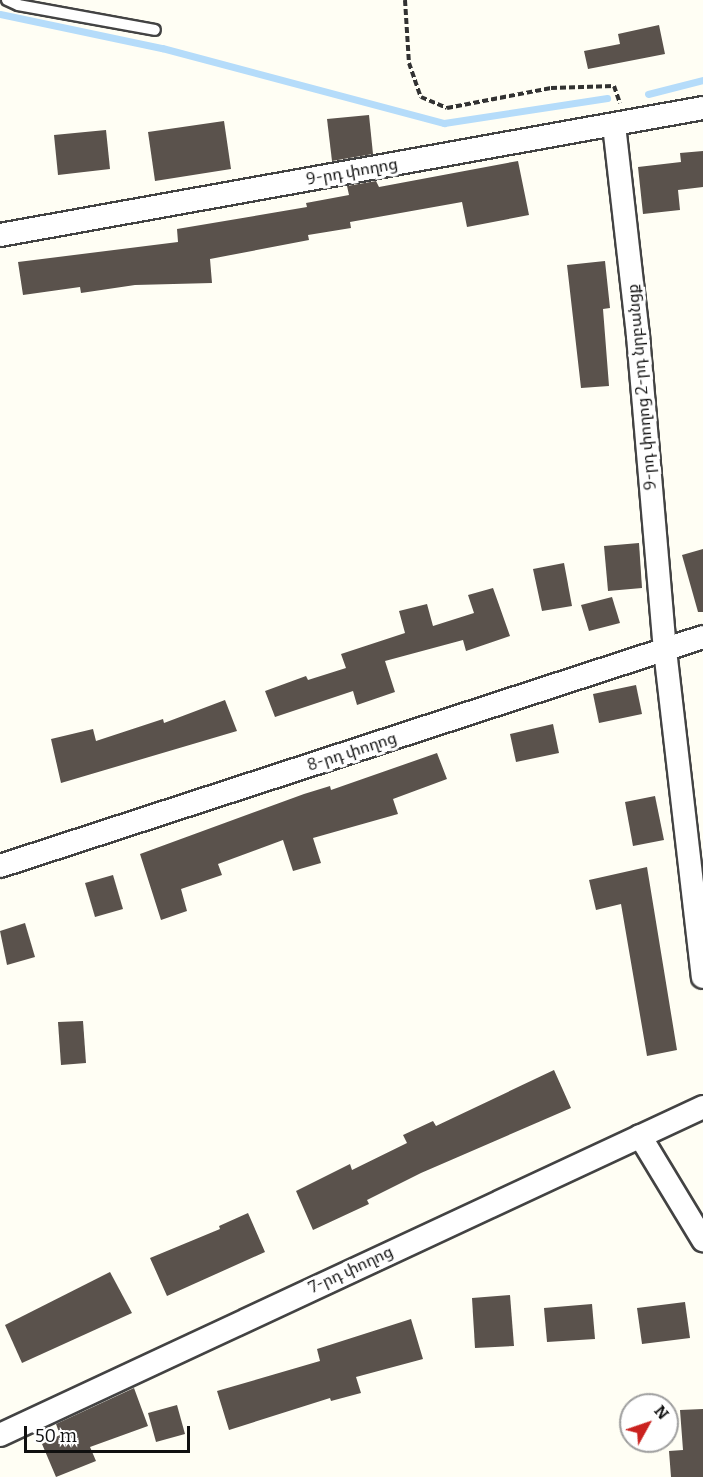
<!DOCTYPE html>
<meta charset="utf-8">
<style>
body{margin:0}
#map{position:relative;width:703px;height:1477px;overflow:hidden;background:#fffef4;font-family:Bitter,"Noto Sans Armenian",serif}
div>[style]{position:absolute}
.stream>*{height:7px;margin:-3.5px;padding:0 3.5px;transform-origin:3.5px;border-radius:3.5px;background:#b5dcfa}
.building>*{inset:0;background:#5a524c}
.path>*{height:4px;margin-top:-2px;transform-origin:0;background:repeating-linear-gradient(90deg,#323232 0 6px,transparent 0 9px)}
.roads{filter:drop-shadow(2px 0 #434343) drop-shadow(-2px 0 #434343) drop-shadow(0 2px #434343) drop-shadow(0 -2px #434343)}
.service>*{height:10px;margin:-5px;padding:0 5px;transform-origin:5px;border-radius:5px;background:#fff}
.minor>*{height:22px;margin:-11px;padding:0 11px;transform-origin:11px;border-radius:11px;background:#fff}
span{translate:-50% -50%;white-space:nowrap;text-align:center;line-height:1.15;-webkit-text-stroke:6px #fff;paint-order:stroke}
.street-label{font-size:16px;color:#101010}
.north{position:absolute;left:619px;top:1393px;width:60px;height:60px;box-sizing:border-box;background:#fff;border:2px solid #9f9f9f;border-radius:50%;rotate:50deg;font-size:16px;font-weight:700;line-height:24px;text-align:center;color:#101010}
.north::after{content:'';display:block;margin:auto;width:21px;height:27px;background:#ca221f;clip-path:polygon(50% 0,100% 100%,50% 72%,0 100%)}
.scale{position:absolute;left:24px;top:1426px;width:166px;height:27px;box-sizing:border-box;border:3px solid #101010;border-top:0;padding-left:8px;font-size:18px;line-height:21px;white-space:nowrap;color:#101010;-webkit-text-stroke:4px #fff;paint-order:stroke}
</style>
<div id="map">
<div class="stream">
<i style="left:0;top:14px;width:166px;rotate:11.9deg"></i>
<i style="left:162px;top:48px;width:292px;rotate:14.9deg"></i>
<i style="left:444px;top:123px;width:165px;rotate:-8.7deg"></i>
<i style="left:648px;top:94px;width:57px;rotate:-14.3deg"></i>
</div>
<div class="building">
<i style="clip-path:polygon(659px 25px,665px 54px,588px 69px,584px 51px,620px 44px,618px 34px)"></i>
<i style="clip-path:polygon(369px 115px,373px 154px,332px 161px,327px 119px)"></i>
<i style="clip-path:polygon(224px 121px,231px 169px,155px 181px,148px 132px)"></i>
<i style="clip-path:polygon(106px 130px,110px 169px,58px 175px,54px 135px)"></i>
<i style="clip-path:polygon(703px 151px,703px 187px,678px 190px,680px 210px,643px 214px,638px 167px,681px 162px,680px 153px)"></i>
<i style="clip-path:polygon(518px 161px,529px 215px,467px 227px,462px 202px,350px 222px,351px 228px,308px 235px,309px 240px,210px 259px,212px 283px,135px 285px,81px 293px,80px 287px,23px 295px,18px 262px,178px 242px,177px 229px,307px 207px,306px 203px,349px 195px,347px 186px,376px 181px,379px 187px)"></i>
<i style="clip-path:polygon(605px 261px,610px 308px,603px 309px,609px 386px,581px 388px,567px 265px)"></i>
<i style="clip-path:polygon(639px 543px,642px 588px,608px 591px,604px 546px)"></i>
<i style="clip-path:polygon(703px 549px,703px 612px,698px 612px,682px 555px)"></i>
<i style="clip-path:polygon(564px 563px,572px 606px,542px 611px,533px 569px)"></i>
<i style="clip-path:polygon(493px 588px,510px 636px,466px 651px,463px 640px,385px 661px,395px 692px,357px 705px,353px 691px,275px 717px,265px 691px,306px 676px,308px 680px,346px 668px,341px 654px,405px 633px,399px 611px,427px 604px,433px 626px,474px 613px,468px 595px)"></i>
<i style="clip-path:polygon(612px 597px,620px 623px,589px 631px,581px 605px)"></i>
<i style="clip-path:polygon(636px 685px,642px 714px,599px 723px,593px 694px)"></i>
<i style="clip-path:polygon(225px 700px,237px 731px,61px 783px,51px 739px,93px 729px,96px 741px,163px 719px,164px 723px)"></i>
<i style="clip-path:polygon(553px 724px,559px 753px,516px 762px,510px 734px)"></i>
<i style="clip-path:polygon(437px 753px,447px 779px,393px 799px,398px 814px,313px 838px,321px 863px,293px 871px,283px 840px,218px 864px,222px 875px,181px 889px,187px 911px,161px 920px,140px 854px,304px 794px,330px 786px,331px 790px)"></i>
<i style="clip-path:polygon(655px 796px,664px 840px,633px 846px,625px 802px)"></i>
<i style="clip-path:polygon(647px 867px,677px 1050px,647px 1056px,621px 904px,596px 910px,589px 880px)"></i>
<i style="clip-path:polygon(113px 875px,123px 909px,95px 917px,85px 883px)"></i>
<i style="clip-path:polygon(25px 923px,35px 957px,7px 965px,0 931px)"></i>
<i style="clip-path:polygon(83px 1021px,86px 1063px,61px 1065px,58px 1022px)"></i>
<i style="clip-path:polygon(554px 1070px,571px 1108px,421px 1173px,367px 1200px,369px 1204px,313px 1230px,296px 1191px,350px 1164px,352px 1170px,407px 1143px,403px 1135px,433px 1121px,436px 1126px)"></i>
<i style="clip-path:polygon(248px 1213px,265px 1252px,167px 1296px,150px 1258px,220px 1229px,219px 1226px)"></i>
<i style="clip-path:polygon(110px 1272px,132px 1313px,22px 1363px,5px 1325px)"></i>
<i style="clip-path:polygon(510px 1295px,514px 1346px,475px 1348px,472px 1298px)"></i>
<i style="clip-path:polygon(685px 1302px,690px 1338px,642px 1344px,637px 1308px)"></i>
<i style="clip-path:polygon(592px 1304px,595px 1339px,547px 1342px,544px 1308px)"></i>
<i style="clip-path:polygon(411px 1319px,423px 1359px,356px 1377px,361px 1393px,331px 1401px,330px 1398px,229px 1430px,217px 1391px,320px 1361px,317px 1349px)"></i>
<i style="clip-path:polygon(134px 1388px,148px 1426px,90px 1447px,96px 1461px,56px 1477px,42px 1444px,60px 1435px,56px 1424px)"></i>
<i style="clip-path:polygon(177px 1405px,185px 1434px,156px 1442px,148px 1413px)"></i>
<i style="clip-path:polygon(703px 1409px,703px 1477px,671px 1477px,669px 1451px,683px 1450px,680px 1410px)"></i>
</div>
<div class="path">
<i style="left:405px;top:0;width:63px;rotate:86.4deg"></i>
<i style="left:409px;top:63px;width:36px;rotate:71deg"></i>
<i style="left:421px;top:97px;width:28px;rotate:23deg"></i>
<i style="left:447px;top:108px;width:106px;rotate:-10.9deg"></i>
<i style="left:551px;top:88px;width:63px;rotate:-1.8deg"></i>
<i style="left:614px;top:86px;width:18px;rotate:71deg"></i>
</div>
<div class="roads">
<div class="service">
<i style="left:7px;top:0;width:12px;rotate:24deg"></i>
<i style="left:18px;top:5px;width:139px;rotate:10.3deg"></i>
</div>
<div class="minor">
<i style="left:614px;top:125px;width:212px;rotate:83.5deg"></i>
<i style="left:638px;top:336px;width:315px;rotate:85.1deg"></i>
<i style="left:665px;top:650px;width:329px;rotate:83.4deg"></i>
<i style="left:0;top:235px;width:714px;rotate:-10.24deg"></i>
<i style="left:0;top:866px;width:739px;rotate:-18.04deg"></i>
<i style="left:640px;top:1136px;width:122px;rotate:58.8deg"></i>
<i style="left:0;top:1435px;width:776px;rotate:-25.01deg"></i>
</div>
</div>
<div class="street-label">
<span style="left:352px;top:172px;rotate:-10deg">9-րդ փողոց</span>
<span style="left:642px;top:387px;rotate:-95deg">9-րդ փողոց 2-րդ նրբանցք</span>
<span style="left:352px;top:752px;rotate:-18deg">8-րդ փողոց</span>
<span style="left:351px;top:1270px;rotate:-25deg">7-րդ փողոց</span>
</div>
<div class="north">N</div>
<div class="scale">50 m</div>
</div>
